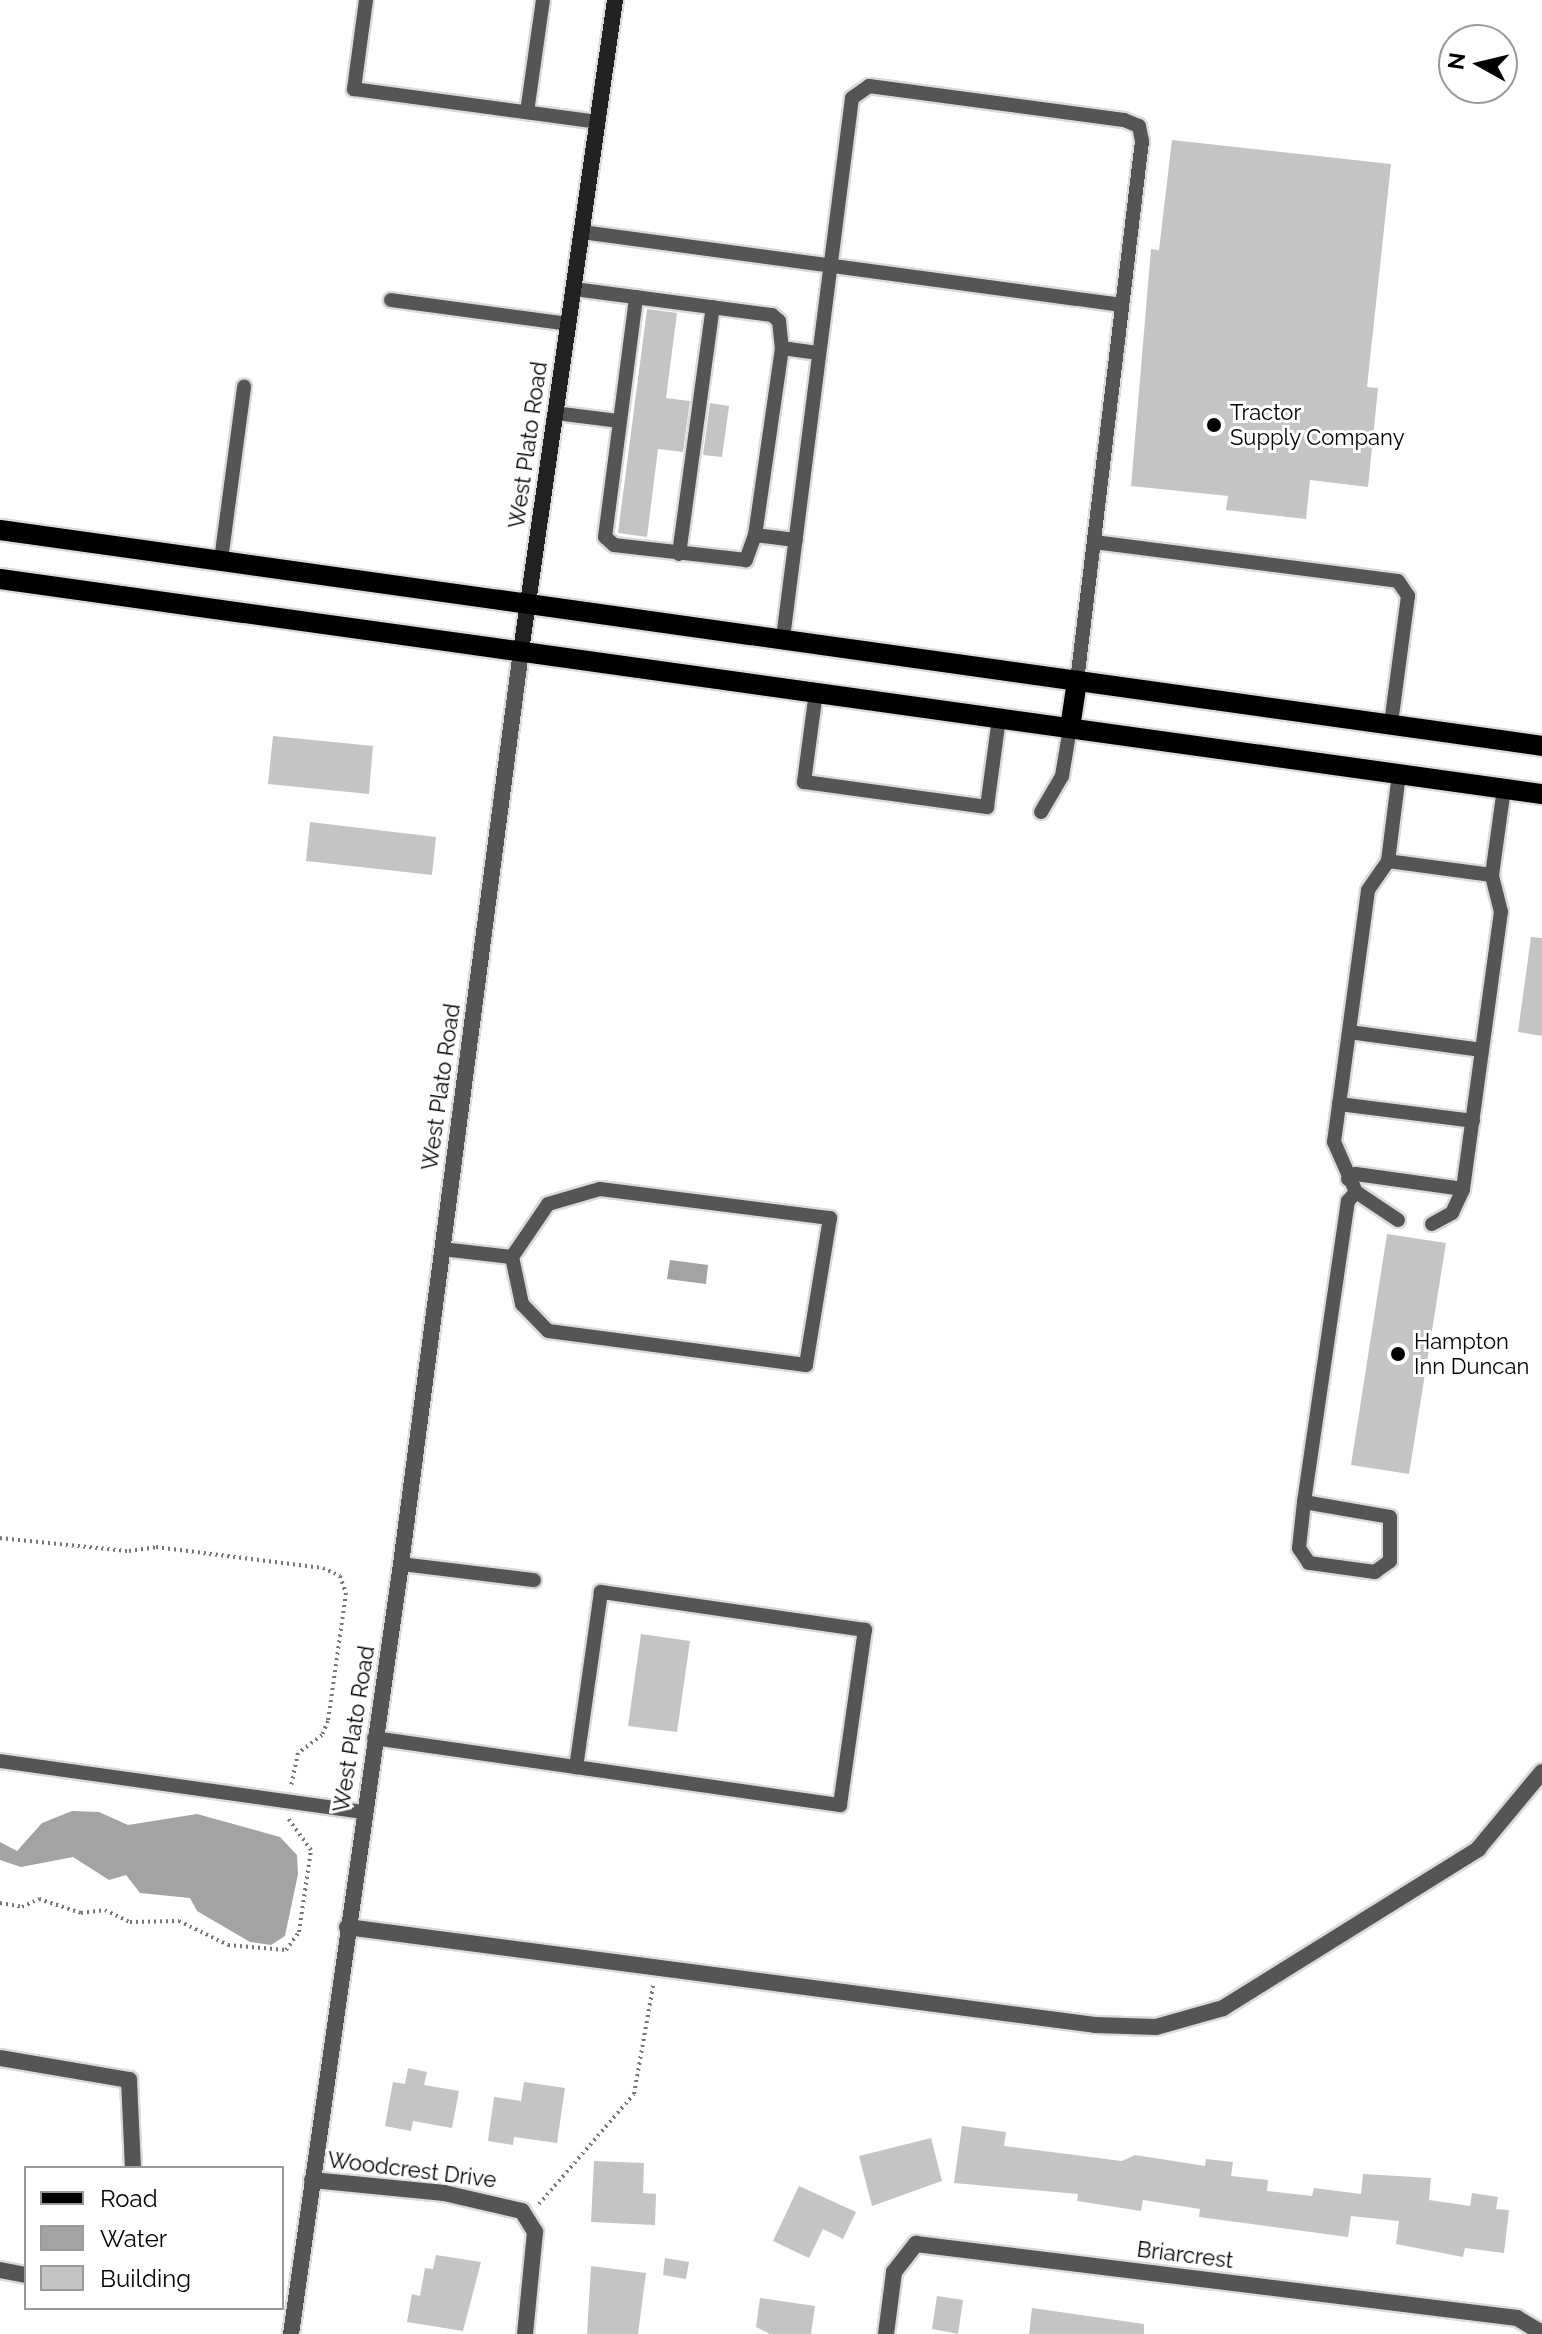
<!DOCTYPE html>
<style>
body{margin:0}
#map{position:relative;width:1542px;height:2334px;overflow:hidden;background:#fff;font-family:Raleway,sans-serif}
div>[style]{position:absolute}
.water>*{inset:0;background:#a3a3a3}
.building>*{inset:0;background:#c4c4c4}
.path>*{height:4px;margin-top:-2px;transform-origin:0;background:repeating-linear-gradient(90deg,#777 0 2px,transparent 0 6px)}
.roads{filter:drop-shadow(2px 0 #dbdbdb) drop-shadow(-2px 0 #dbdbdb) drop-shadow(0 2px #dbdbdb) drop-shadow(0 -2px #dbdbdb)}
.service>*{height:14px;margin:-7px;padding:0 7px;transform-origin:7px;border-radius:7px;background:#555}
.minor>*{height:16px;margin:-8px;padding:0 8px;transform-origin:8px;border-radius:8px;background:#555}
.tertiary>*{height:16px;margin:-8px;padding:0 8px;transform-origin:8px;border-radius:8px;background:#555}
.secondary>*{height:16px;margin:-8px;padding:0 8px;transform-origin:8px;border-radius:8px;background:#222}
.primary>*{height:20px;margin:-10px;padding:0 10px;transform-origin:10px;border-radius:10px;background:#000}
.dots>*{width:22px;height:22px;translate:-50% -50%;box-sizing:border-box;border:4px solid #fff;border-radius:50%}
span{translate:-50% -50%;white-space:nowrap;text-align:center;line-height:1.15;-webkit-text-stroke:6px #fff;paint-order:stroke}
.poi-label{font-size:22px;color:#000}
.left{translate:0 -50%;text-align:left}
.street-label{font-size:22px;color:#000}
.legend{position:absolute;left:24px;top:2166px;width:260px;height:144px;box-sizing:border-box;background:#fff;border:2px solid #999;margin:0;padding:10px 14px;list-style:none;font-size:24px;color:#000}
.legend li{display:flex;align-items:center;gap:16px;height:40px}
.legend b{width:40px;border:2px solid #999}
.north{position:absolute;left:1438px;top:24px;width:80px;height:80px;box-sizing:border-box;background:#fff;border:2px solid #999;border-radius:50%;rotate:278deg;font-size:22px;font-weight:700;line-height:32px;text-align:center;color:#000}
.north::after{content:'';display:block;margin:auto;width:28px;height:36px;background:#000;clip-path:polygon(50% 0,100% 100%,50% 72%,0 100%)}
</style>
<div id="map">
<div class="water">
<i style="clip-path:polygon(670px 1260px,708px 1265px,706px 1284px,667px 1279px)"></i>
<i style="clip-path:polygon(72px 1811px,99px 1812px,128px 1825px,197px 1814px,280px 1837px,297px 1855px,298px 1874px,285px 1936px,271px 1945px,250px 1942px,197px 1911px,190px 1898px,140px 1893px,126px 1875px,109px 1880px,73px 1857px,21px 1867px,0 1860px,0 1842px,17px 1851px,42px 1823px)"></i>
</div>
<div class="building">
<i style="clip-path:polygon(1172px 140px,1391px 164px,1367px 387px,1378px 388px,1368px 487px,1310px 480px,1306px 519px,1226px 510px,1228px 496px,1131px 486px,1151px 249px,1159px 250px)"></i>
<i style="clip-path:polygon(647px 309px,677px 313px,666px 398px,690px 401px,683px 452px,658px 449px,647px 537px,618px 533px)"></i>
<i style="clip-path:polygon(710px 403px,729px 406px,722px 457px,703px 455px)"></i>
<i style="clip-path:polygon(273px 736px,373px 746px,369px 794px,268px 784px)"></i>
<i style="clip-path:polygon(310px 822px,436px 837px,432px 875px,306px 861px)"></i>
<i style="clip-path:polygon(1531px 937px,1542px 938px,1542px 1036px,1518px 1032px)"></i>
<i style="clip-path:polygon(1387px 1234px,1446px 1243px,1409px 1474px,1351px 1465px)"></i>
<i style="clip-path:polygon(641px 1634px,690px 1641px,677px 1732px,628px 1726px)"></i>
<i style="clip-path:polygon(408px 2068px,427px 2072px,424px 2085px,459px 2091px,452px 2128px,413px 2121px,411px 2131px,385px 2126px,393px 2082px,405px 2084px)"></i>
<i style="clip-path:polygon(524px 2082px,565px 2088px,557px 2143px,514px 2137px,513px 2145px,488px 2141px,494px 2097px,521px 2101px)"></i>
<i style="clip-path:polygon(962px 2126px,1006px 2132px,1004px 2146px,1122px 2161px,1135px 2155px,1205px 2166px,1206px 2159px,1233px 2162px,1231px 2176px,1268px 2180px,1267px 2191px,1312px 2196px,1314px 2188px,1361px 2194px,1363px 2174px,1431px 2178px,1429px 2200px,1470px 2206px,1472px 2193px,1498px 2197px,1496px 2209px,1509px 2210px,1504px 2253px,1465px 2248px,1463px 2257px,1396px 2244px,1399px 2221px,1351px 2216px,1348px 2237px,1199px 2217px,1200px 2209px,1143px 2200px,1141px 2211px,1077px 2201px,1078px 2194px,954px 2183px)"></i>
<i style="clip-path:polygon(931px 2138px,942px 2181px,872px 2206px,859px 2156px)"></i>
<i style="clip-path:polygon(594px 2161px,644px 2163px,643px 2193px,656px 2194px,655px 2225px,591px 2222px)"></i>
<i style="clip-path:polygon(799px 2186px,856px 2212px,843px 2239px,823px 2229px,809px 2258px,773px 2241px)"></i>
<i style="clip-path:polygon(436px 2255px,481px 2262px,463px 2331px,407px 2322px,412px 2294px,420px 2296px,425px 2268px,433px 2269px)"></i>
<i style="clip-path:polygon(665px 2258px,689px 2262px,686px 2279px,663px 2275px)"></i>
<i style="clip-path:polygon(591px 2266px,646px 2273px,638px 2334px,587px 2334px)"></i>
<i style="clip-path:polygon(937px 2296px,963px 2300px,958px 2334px,932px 2329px)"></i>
<i style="clip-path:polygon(760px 2298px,815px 2306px,811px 2334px,770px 2334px,756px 2327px)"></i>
<i style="clip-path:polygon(1032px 2308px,1144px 2324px,1144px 2334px,1029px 2334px)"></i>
</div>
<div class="path">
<i style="left:0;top:1538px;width:130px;rotate:5.8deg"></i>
<i style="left:129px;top:1551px;width:27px;rotate:-8deg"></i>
<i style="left:156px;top:1547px;width:168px;rotate:7.2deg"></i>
<i style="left:323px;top:1568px;width:19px;rotate:25deg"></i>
<i style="left:340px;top:1576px;width:18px;rotate:71deg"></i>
<i style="left:346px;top:1593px;width:129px;rotate:98deg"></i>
<i style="left:328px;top:1721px;width:15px;rotate:113deg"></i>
<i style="left:322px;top:1735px;width:30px;rotate:143deg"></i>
<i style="left:298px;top:1753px;width:33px;rotate:102deg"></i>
<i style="left:0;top:1903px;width:22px;rotate:10deg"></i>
<i style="left:22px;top:1907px;width:19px;rotate:-25deg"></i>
<i style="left:39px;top:1899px;width:44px;rotate:18.4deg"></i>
<i style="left:81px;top:1913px;width:24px;rotate:-7deg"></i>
<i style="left:105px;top:1910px;width:28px;rotate:26deg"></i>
<i style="left:130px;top:1922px;width:49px;rotate:-1.2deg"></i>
<i style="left:179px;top:1921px;width:55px;rotate:26.1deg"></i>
<i style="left:228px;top:1945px;width:58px;rotate:4.9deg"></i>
<i style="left:286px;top:1950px;width:22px;rotate:-54deg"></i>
<i style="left:299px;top:1932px;width:83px;rotate:-81.7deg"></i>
<i style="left:311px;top:1850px;width:39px;rotate:-126deg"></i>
<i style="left:539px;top:2204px;width:145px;rotate:-49.2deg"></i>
<i style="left:634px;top:2094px;width:110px;rotate:-80deg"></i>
</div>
<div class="roads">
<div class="service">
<i style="left:366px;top:0;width:90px;rotate:97.7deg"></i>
<i style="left:354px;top:89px;width:246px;rotate:7.7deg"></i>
<i style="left:527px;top:112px;width:113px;rotate:-81.9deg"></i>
<i style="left:582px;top:232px;width:545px;rotate:7.7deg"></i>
<i style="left:574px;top:289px;width:200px;rotate:7.5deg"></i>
<i style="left:772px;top:315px;width:9px;rotate:41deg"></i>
<i style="left:779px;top:321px;width:27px;rotate:84deg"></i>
<i style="left:782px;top:348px;width:189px;rotate:98.2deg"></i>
<i style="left:755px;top:535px;width:27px;rotate:110deg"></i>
<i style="left:746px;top:560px;width:133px;rotate:-173.5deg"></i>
<i style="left:614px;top:545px;width:12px;rotate:-138deg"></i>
<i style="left:605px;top:537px;width:242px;rotate:-82.6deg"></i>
<i style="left:391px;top:300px;width:179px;rotate:7.7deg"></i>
<i style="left:782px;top:348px;width:37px;rotate:8deg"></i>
<i style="left:555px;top:413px;width:64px;rotate:7.2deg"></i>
<i style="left:755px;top:535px;width:41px;rotate:7deg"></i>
<i style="left:1094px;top:542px;width:306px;rotate:7.3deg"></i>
<i style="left:1398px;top:581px;width:18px;rotate:56deg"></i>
<i style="left:1408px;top:596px;width:129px;rotate:97.6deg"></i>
<i style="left:679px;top:554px;width:249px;rotate:-82.2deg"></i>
<i style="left:221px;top:560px;width:175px;rotate:-82.4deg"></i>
<i style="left:783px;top:638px;width:544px;rotate:-82.72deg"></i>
<i style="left:852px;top:98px;width:21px;rotate:-35deg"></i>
<i style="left:869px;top:86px;width:257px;rotate:7.6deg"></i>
<i style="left:1124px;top:120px;width:16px;rotate:22deg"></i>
<i style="left:1139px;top:126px;width:15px;rotate:79deg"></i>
<i style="left:1142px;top:141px;width:544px;rotate:96.86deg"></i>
<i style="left:816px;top:692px;width:91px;rotate:97.6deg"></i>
<i style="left:804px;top:782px;width:185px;rotate:7.8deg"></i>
<i style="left:987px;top:807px;width:90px;rotate:-82.3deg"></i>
<i style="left:1041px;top:812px;width:42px;rotate:-59.7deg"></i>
<i style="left:1062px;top:776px;width:49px;rotate:-80.5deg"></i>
<i style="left:1388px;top:861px;width:105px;rotate:7.7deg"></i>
<i style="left:1349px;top:1032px;width:134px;rotate:7.7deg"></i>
<i style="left:1339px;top:1104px;width:135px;rotate:7.2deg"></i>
<i style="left:1348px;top:1179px;width:9px;rotate:-32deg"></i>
<i style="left:1356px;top:1174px;width:108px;rotate:8deg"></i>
<i style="left:1398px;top:1220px;width:50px;rotate:-146.3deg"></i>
<i style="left:1356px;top:1192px;width:55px;rotate:-113.7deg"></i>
<i style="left:1334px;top:1142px;width:254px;rotate:-82.3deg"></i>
<i style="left:1368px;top:890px;width:35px;rotate:-55deg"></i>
<i style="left:1388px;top:861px;width:88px;rotate:-82.8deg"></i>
<i style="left:1432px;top:1224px;width:23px;rotate:-29deg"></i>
<i style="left:1452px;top:1213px;width:26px;rotate:-65deg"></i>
<i style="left:1463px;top:1189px;width:280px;rotate:-82.2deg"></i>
<i style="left:1501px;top:912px;width:38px;rotate:-104deg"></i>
<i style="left:1492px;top:875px;width:88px;rotate:-82.1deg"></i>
<i style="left:442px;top:1249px;width:70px;rotate:6.5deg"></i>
<i style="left:512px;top:1257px;width:64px;rotate:-55.8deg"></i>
<i style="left:548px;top:1204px;width:54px;rotate:-16.1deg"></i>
<i style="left:600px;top:1189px;width:232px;rotate:7.2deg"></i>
<i style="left:830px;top:1218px;width:149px;rotate:99.3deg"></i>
<i style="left:806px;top:1365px;width:260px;rotate:-172.5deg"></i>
<i style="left:548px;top:1331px;width:37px;rotate:-134deg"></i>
<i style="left:522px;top:1304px;width:48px;rotate:-102deg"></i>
<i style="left:1304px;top:1502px;width:87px;rotate:9.9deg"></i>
<i style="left:1390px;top:1517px;width:44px;rotate:90deg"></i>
<i style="left:1390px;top:1561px;width:19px;rotate:144deg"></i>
<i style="left:1375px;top:1572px;width:67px;rotate:-172.2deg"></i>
<i style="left:1309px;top:1563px;width:18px;rotate:-124deg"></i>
<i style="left:1299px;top:1548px;width:46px;rotate:-83.8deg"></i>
<i style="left:1304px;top:1502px;width:304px;rotate:-81.7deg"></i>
<i style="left:1348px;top:1201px;width:12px;rotate:-48deg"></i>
<i style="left:401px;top:1564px;width:134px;rotate:6.9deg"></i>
<i style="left:374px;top:1738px;width:471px;rotate:8.2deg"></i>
<i style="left:840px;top:1805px;width:177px;rotate:-81.9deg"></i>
<i style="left:865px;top:1630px;width:267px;rotate:-171.8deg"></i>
<i style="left:601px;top:1592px;width:177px;rotate:98.1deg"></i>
<i style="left:0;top:1761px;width:367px;rotate:8deg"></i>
</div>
<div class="minor">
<i style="left:347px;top:1927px;width:754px;rotate:7.46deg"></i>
<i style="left:1095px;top:2025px;width:61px;rotate:1.9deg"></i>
<i style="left:1156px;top:2027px;width:70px;rotate:-15.8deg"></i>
<i style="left:1223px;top:2008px;width:301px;rotate:-31.9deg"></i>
<i style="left:1478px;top:1849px;width:100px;rotate:-50.3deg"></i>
<i style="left:0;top:2058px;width:131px;rotate:9.7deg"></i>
<i style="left:129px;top:2080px;width:88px;rotate:87.4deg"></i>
<i style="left:312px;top:2180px;width:133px;rotate:5.6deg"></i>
<i style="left:444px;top:2193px;width:80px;rotate:13deg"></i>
<i style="left:522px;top:2211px;width:25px;rotate:58deg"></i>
<i style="left:535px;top:2232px;width:102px;rotate:95.6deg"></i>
<i style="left:0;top:2270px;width:26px;rotate:11deg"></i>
<i style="left:886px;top:2334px;width:63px;rotate:-82.6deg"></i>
<i style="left:894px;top:2272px;width:36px;rotate:-52deg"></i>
<i style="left:916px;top:2244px;width:606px;rotate:7.02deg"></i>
<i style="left:1517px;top:2318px;width:29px;rotate:31deg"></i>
</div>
<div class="tertiary">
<i style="left:291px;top:2334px;width:778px;rotate:-81.87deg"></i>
<i style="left:401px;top:1564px;width:921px;rotate:-82.51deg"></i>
</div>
<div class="secondary">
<i style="left:521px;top:651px;width:658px;rotate:-81.78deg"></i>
</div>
<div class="primary">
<i style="left:0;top:530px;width:1557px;rotate:7.97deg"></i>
<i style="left:0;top:579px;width:1557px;rotate:7.94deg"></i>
<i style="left:1070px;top:728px;width:48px;rotate:-81.5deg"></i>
</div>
</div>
<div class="dots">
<i style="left:1214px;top:425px;background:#000"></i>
<i style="left:1398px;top:1354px;background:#000"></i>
</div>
<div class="poi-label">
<span class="left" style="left:1230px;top:425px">Tractor<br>Supply Company</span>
<span class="left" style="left:1414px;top:1354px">Hampton<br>Inn Duncan</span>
</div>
<div class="street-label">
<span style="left:528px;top:445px;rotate:-82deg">West Plato Road</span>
<span style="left:441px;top:1087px;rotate:-82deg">West Plato Road</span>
<span style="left:354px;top:1729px;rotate:-81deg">West Plato Road</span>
<span style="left:412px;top:2170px;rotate:7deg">Woodcrest Drive</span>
<span style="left:1185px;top:2255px;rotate:7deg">Briarcrest</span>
</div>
<ul class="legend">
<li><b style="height:10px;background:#000"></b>Road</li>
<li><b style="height:22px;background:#a3a3a3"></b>Water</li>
<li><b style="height:22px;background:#c4c4c4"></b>Building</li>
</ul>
<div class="north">N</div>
</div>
